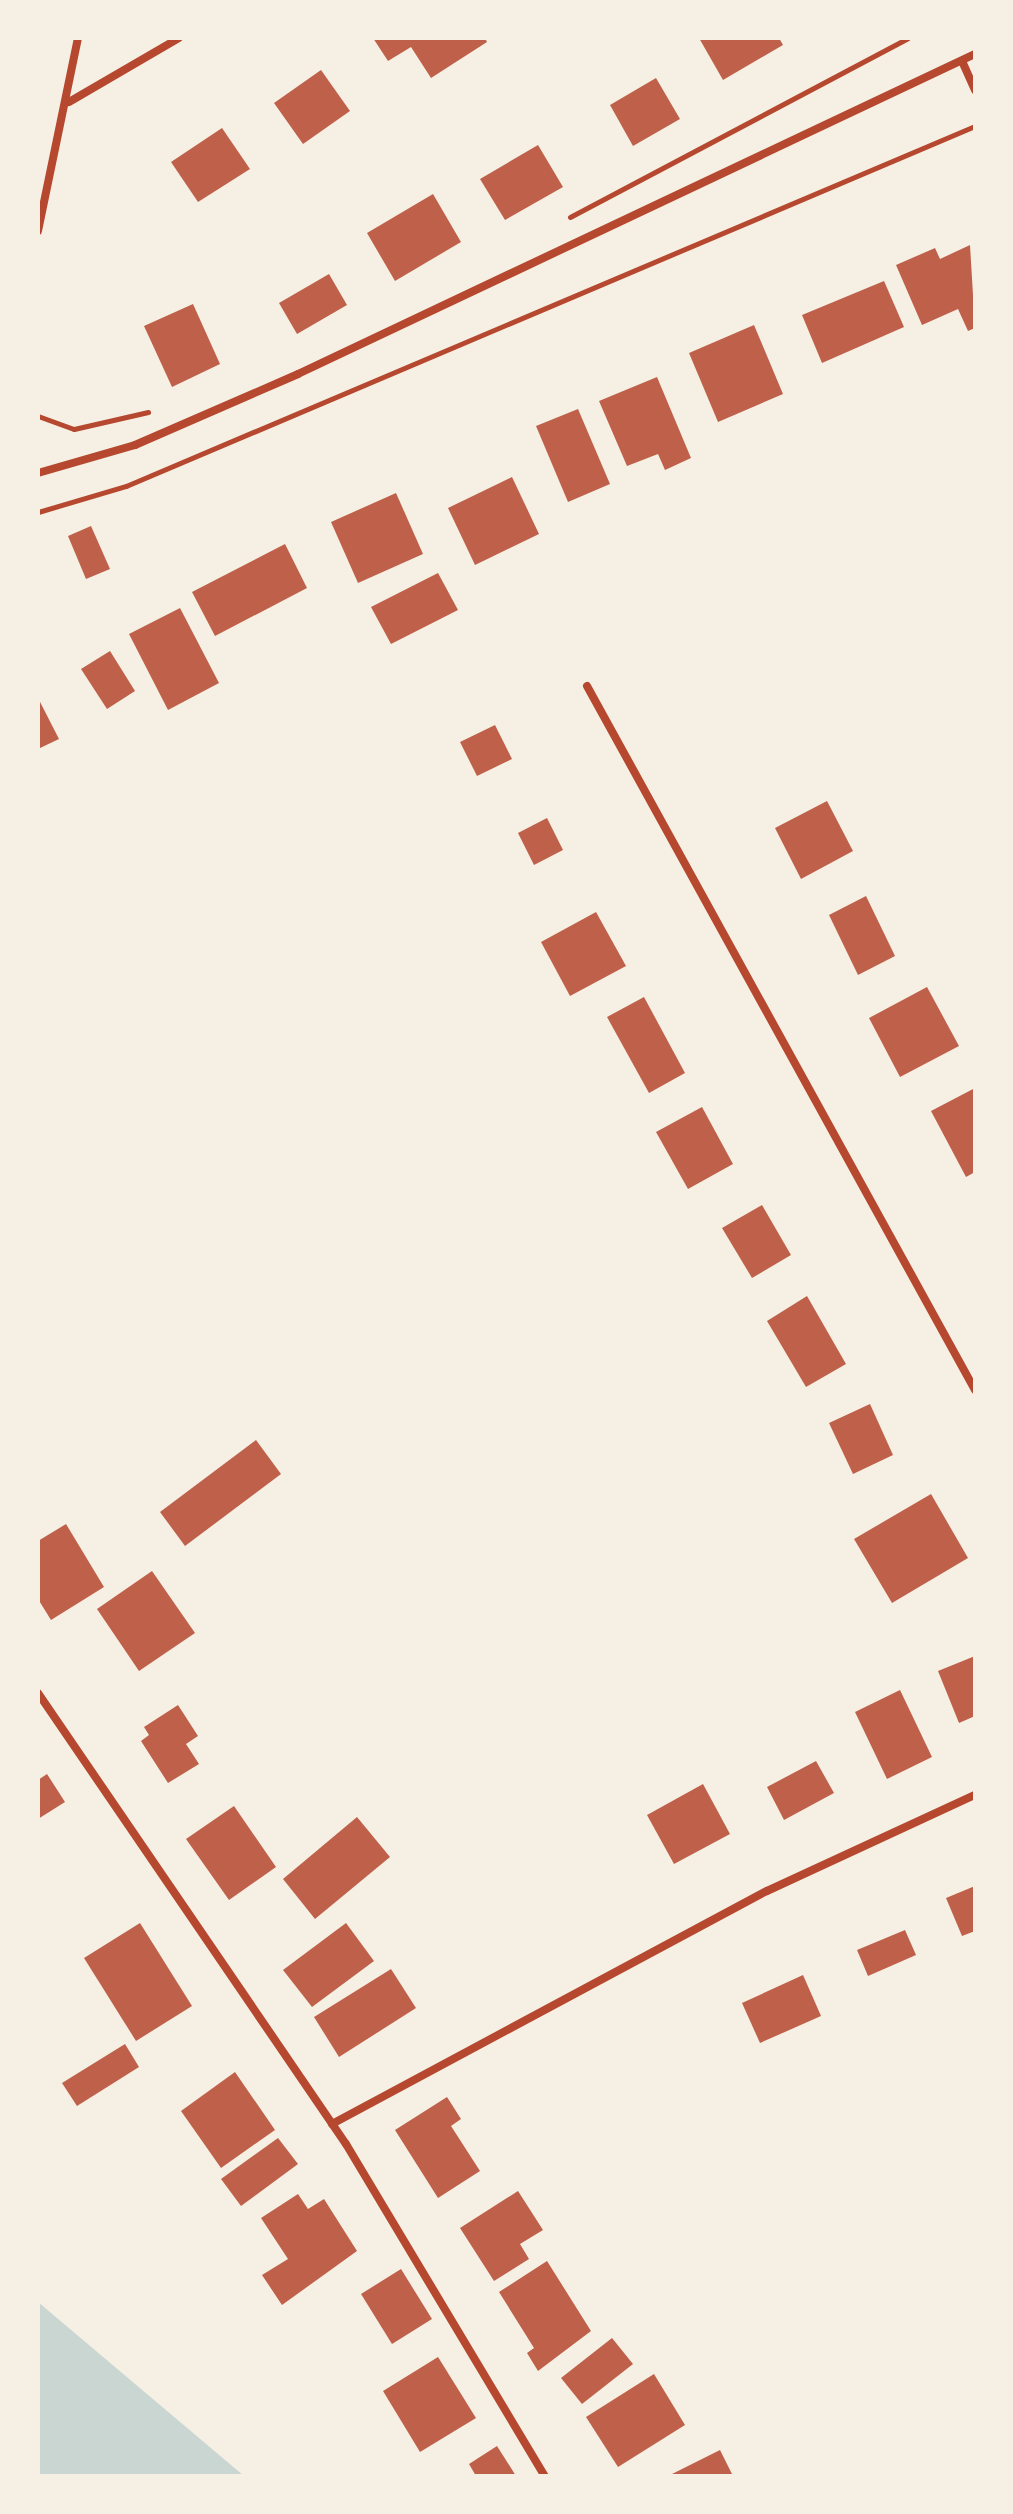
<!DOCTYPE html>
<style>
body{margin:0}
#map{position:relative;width:1013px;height:2514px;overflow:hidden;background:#f6efe4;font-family:"Fira Sans Condensed",sans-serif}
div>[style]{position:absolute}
.water>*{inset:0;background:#c9d6d2}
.building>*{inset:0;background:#bf614a}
.path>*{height:5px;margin:-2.5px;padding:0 2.5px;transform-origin:2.5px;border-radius:2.5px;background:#b5482f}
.minor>*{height:8px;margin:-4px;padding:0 4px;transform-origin:4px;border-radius:4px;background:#b5482f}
span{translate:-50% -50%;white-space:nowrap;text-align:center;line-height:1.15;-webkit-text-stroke:8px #f6efe4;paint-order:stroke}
.frame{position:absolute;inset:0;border:40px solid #f6efe4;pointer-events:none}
</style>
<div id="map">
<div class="water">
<i style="clip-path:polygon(38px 2302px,244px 2476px,38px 2476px)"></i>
</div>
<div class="building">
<i style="clip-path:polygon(373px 38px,485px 38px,487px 42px,431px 78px,411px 47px,388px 61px)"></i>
<i style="clip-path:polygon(699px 38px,779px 38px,783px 45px,723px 80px)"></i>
<i style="clip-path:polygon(321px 70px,350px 111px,303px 144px,274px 103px)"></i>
<i style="clip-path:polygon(656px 78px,680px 119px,633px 146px,610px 105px)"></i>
<i style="clip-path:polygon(222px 128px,250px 169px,198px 202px,171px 162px)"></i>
<i style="clip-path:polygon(538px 145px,563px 187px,505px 220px,480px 179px)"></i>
<i style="clip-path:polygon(433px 194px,461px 242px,395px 281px,367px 233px)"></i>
<i style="clip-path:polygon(970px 245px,975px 328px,968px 331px,958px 309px,922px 325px,896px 265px,935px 248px,940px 259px)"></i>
<i style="clip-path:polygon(329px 274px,347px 305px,297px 334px,279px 303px)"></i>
<i style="clip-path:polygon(884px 281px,904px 327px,822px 363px,802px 315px)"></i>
<i style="clip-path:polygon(193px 304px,220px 364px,172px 387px,144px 326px)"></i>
<i style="clip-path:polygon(754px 325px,783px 394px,718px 422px,689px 353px)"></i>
<i style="clip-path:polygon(657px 377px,691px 458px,665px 470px,658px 454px,627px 466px,599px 401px)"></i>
<i style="clip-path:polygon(578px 409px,610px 484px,568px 502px,536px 426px)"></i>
<i style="clip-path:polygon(512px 477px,539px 534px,475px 565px,448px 508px)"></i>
<i style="clip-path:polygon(396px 493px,423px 554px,358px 583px,331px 522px)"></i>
<i style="clip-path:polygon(91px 526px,110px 569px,86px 579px,68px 536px)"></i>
<i style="clip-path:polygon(285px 544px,307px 588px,215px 636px,192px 592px)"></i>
<i style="clip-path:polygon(438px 573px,458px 610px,391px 644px,371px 607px)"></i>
<i style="clip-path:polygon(180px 608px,219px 683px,168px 710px,129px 634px)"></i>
<i style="clip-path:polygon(110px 651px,135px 691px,107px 709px,81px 669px)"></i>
<i style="clip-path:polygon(38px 698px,59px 739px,38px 749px)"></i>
<i style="clip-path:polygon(495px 725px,512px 759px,477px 776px,460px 742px)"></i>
<i style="clip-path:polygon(827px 801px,853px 851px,801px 879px,775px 828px)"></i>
<i style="clip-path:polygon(547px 818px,563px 850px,534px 865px,518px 833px)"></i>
<i style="clip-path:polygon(866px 896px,895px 956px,858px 975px,829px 915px)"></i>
<i style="clip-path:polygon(596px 912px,626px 966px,570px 996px,541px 942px)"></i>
<i style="clip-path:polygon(927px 987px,959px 1046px,900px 1077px,869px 1018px)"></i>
<i style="clip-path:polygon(644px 997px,685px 1073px,649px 1093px,607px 1017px)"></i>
<i style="clip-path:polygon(975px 1088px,975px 1172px,966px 1177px,931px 1111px)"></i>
<i style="clip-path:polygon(702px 1107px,733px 1164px,688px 1189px,656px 1132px)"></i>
<i style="clip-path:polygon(762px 1205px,791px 1255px,752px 1278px,722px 1228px)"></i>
<i style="clip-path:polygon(807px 1296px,846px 1364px,806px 1387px,767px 1321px)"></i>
<i style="clip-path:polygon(870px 1404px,893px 1455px,853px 1474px,829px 1423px)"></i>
<i style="clip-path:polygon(256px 1440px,281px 1474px,185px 1546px,160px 1512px)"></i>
<i style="clip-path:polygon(931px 1494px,968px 1558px,892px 1603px,854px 1539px)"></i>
<i style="clip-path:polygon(66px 1524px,104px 1587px,51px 1620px,38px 1599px,38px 1541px)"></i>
<i style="clip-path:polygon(152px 1571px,195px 1633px,139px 1671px,97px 1609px)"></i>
<i style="clip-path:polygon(975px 1656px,975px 1716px,959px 1723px,938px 1671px)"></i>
<i style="clip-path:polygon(900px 1690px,932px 1757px,887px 1779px,855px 1712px)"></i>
<i style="clip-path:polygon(178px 1705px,198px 1736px,186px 1744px,199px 1764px,168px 1783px,141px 1741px,149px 1735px,144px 1727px)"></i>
<i style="clip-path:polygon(816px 1761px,834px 1793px,784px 1820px,767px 1787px)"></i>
<i style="clip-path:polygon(47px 1774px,65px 1802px,38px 1819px,38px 1780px)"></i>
<i style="clip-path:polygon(703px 1784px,730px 1834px,674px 1864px,647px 1815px)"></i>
<i style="clip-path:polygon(234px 1806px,276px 1867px,229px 1900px,186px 1839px)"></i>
<i style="clip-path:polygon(357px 1817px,390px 1857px,315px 1919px,283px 1879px)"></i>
<i style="clip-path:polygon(975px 1886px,975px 1931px,962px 1936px,946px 1898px)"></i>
<i style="clip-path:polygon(140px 1923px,192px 2006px,136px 2041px,84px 1958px)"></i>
<i style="clip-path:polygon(346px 1923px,374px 1961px,312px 2007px,283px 1970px)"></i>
<i style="clip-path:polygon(905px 1930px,916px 1955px,868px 1976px,857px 1950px)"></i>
<i style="clip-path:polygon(391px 1969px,416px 2008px,339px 2057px,314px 2017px)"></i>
<i style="clip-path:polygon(803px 1975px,821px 2016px,760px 2043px,742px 2003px)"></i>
<i style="clip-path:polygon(125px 2044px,139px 2067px,77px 2106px,62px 2083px)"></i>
<i style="clip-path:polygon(235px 2072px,275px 2130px,221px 2168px,181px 2111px)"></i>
<i style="clip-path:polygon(447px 2097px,461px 2119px,451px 2126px,480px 2171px,438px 2198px,395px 2130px)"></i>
<i style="clip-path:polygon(278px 2138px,298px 2164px,241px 2206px,221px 2179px)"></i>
<i style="clip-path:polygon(518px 2191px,543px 2230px,520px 2244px,529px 2259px,494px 2281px,460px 2228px)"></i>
<i style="clip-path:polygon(298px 2194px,308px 2209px,324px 2199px,357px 2251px,282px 2305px,262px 2275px,288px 2259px,261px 2218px)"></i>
<i style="clip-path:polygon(547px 2261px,591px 2331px,538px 2371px,527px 2353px,534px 2348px,499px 2292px)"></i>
<i style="clip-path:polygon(401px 2269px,432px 2319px,392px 2344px,361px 2294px)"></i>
<i style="clip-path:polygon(612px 2338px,633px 2364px,582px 2404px,561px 2378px)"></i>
<i style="clip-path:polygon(438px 2357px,476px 2418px,420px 2452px,383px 2391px)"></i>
<i style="clip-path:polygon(654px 2374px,685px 2425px,618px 2467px,586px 2417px)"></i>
<i style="clip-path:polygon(497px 2446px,516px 2476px,476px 2476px,469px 2464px)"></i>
<i style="clip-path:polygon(720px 2450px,733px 2476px,668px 2476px)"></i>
</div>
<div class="path">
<i style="left:570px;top:217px;width:382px;rotate:-27.9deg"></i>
<i style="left:38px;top:416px;width:38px;rotate:20deg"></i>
<i style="left:74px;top:429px;width:76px;rotate:-12.9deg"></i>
<i style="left:38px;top:512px;width:92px;rotate:-16.5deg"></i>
<i style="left:126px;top:486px;width:922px;rotate:-22.98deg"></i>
</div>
<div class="minor">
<i style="left:962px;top:61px;width:32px;rotate:66deg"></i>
<i style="left:69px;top:102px;width:127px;rotate:-30.2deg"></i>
<i style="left:38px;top:231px;width:197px;rotate:-78.3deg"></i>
<i style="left:38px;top:473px;width:101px;rotate:-16.1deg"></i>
<i style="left:135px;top:445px;width:178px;rotate:-23.5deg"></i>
<i style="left:298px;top:374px;width:749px;rotate:-25.3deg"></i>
<i style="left:587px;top:686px;width:804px;rotate:61.14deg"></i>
<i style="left:38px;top:1693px;width:546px;rotate:55.67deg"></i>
<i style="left:346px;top:2144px;width:387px;rotate:59.1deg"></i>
<i style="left:332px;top:2124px;width:493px;rotate:-28.2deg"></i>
<i style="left:767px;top:1891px;width:229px;rotate:-24.8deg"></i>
</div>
<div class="frame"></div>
</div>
